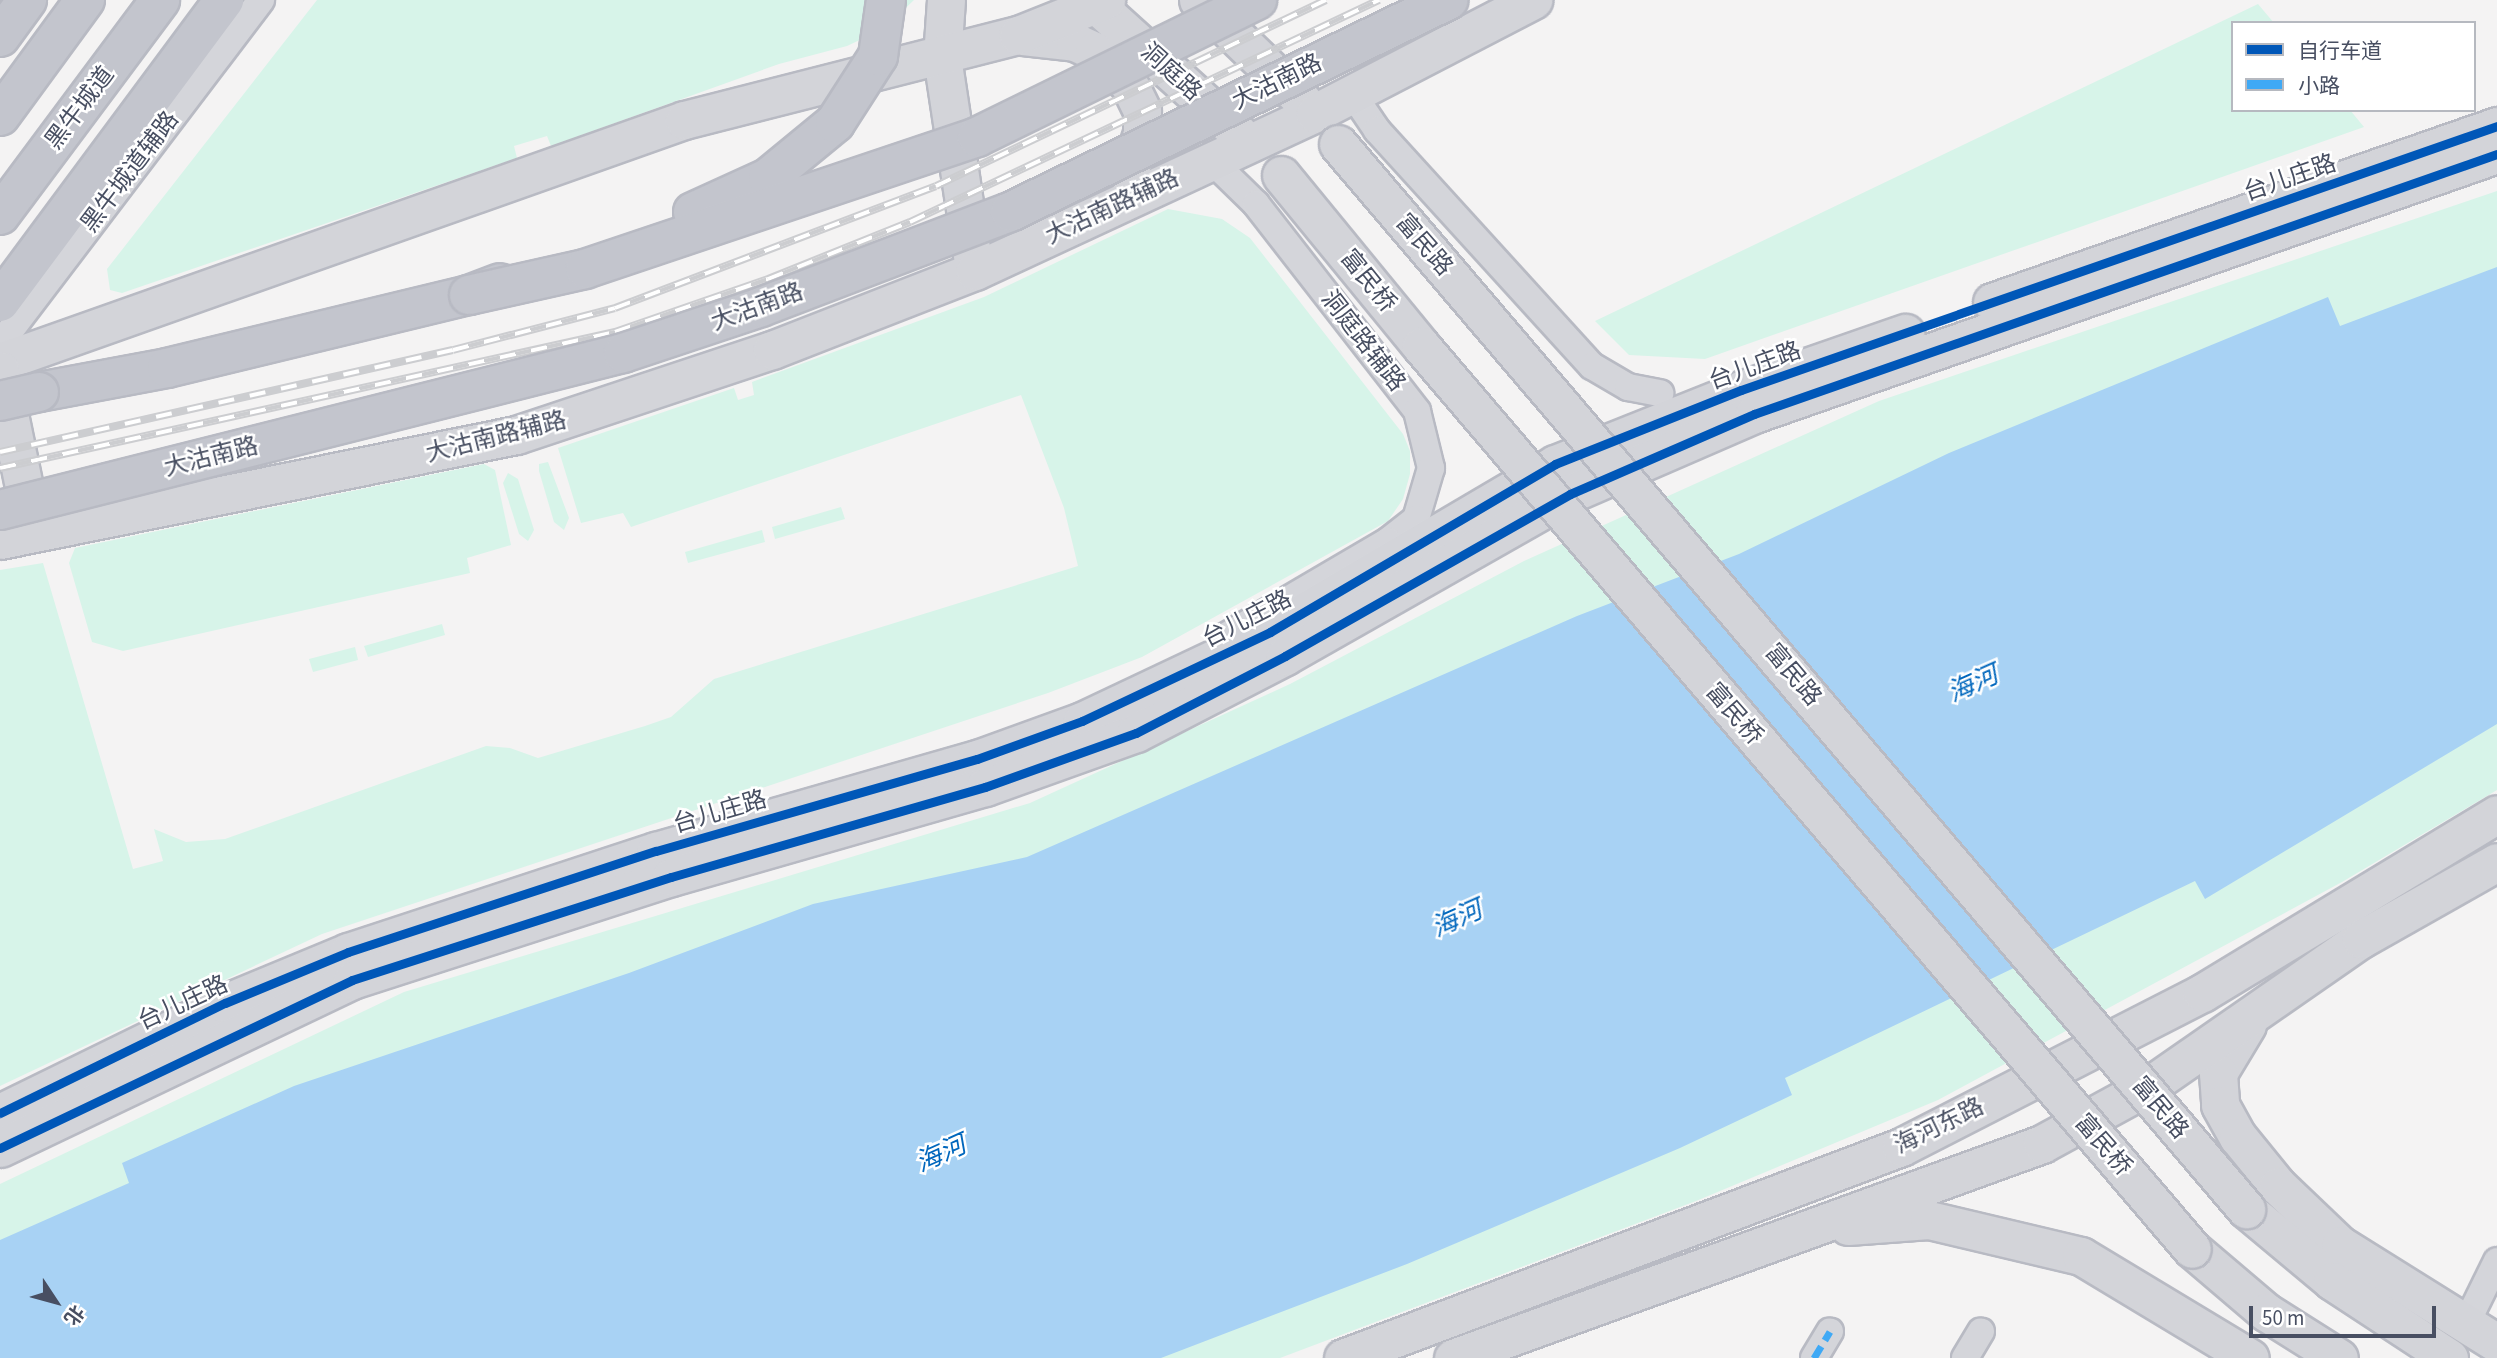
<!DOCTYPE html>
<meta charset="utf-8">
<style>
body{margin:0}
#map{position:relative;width:2497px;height:1358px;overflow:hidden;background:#f4f3f3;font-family:"Source Sans 3","Noto Sans SC",sans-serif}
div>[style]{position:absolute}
.green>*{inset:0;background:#d7f4e9}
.water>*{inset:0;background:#a8d2f4}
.roads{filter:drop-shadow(2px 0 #b8bac3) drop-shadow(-2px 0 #b8bac3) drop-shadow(0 2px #b8bac3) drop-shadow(0 -2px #b8bac3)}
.street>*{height:26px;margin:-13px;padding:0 13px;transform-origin:13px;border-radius:13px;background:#d4d5da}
.secondary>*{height:37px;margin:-18.5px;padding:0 18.5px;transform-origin:18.5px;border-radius:18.5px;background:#d3d4d9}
.highway>*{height:38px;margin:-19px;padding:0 19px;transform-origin:19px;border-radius:19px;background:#c3c5cd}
.rail>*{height:8px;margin-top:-4px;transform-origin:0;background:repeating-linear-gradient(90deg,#fff 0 16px,#cccdd0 0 32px);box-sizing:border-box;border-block:2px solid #cccdd0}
.bridges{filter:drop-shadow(2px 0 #b8bac3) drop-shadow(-2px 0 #b8bac3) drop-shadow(0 2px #b8bac3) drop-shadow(0 -2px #b8bac3)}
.secondary-bridge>*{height:37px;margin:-18.5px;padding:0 18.5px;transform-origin:18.5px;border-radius:18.5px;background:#d3d4d9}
.highway-bridge>*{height:38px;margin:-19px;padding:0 19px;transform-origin:19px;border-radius:19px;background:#c3c5cd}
.quiet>*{height:7px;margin-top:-3.5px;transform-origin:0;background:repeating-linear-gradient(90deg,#3fa9f5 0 14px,transparent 0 21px)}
.cycleway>*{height:9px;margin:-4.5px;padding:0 4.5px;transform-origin:4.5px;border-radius:4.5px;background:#0057b8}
span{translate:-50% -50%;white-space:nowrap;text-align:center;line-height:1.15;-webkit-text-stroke:5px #fff;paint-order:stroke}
.street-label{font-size:24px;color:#484f62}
.water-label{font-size:26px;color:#0067bd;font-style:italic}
.legend{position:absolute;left:2231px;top:21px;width:245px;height:91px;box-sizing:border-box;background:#fff;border:2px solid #b6b9c0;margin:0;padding:9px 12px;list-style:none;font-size:21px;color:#484f62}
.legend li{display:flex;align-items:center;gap:14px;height:35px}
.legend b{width:35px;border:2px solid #b6b9c0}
.north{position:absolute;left:21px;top:1267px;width:70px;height:70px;-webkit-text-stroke:5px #fff;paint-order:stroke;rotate:126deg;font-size:19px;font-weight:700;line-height:28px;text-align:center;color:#484f62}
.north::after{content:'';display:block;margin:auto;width:24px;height:32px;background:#484f62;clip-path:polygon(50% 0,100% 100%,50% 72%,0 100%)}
.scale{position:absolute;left:2249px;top:1306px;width:187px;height:32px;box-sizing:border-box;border:4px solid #484f62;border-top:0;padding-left:9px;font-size:21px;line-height:24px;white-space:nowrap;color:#484f62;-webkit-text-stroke:5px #fff;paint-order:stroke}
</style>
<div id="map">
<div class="green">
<i style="clip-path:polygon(317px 0,914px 0,885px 28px,847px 46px,779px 64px,551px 146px,547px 136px,514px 146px,517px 158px,122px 293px,110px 290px,107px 269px)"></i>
<i style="clip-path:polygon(2258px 4px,2274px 23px,2233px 23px,2233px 110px,2350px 110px,2364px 127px,1705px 359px,1629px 355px,1595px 321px)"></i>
<i style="clip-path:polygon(2497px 191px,2497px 790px,2342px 882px,1938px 1100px,1696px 1201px,1280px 1358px,0 1358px,0 1184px,404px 992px,1030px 803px,1290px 684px,1524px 561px,1879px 401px)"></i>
<i style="clip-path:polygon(1168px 209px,1222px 219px,1250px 238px,1403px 434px,1410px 451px,1410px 474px,1403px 499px,1388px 521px,1142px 657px,1048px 693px,322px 934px,0 1086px,0 570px,43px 563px,133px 869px,163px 861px,154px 829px,186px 842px,225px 839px,486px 746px,510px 748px,538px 758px,645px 726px,671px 717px,714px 679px,1078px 566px,1064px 508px,1021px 395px,631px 527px,623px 513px,581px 523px,558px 448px,734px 388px,738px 400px,754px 395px,752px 382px,984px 297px)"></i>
<i style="clip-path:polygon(548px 462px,569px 518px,564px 530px,554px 522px,539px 471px,539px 464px)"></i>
<i style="clip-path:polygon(484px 464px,495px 470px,511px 545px,467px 558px,470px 573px,123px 651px,92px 642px,69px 563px,75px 548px)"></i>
<i style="clip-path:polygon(508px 473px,518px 479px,534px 530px,528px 541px,519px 534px,503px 483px)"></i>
<i style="clip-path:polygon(841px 507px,845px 519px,775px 539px,772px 527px)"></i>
<i style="clip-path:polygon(762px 530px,765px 542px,688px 563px,685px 552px)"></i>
<i style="clip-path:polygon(442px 624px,445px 635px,368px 657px,364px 646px)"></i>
<i style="clip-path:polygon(355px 647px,358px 660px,313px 672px,309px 659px)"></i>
</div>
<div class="water">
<i style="clip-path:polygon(2497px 267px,2497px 724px,2205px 899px,2195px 881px,1785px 1078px,1792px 1095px,1680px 1148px,1407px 1264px,1161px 1358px,0 1358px,0 1240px,129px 1183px,122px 1163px,294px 1086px,629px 973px,813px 904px,1027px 857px,1577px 616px,1739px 554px,1949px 453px,2328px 297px,2340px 326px)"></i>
</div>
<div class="roads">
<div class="street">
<i style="left:1352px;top:93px;width:45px;rotate:56deg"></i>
<i style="left:1377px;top:130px;width:319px;rotate:47.7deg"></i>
<i style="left:1592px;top:366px;width:42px;rotate:30.3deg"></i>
<i style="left:1628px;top:387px;width:33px;rotate:11deg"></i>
<i style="left:1212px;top:161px;width:62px;rotate:44.3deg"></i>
<i style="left:1256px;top:204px;width:262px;rotate:52.1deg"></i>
<i style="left:1417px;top:411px;width:59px;rotate:76.2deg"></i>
<i style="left:1431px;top:468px;width:53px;rotate:106.4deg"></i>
<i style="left:1416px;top:519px;width:36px;rotate:142deg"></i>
<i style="left:1388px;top:541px;width:186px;rotate:149.6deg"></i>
<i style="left:0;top:344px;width:432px;rotate:-52.8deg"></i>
<i style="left:2466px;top:1324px;width:70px;rotate:-63.8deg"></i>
<i style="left:1814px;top:1358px;width:31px;rotate:-59deg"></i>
<i style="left:1965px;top:1358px;width:31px;rotate:-59deg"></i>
</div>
<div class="secondary">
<i style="left:946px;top:0;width:57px;rotate:94deg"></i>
<i style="left:942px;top:57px;width:201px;rotate:81.4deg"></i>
<i style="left:1091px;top:0;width:198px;rotate:42.1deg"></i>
<i style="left:1198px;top:0;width:144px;rotate:43.9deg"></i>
<i style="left:1023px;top:36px;width:52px;rotate:6.6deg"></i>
<i style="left:1075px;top:42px;width:21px;rotate:25deg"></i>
<i style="left:1094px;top:51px;width:48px;rotate:43.3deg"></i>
<i style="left:1129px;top:84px;width:30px;rotate:64deg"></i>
<i style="left:1142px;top:111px;width:22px;rotate:90deg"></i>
<i style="left:1142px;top:133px;width:44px;rotate:108.4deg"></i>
<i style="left:1992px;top:302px;width:535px;rotate:-19.21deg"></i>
<i style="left:0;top:362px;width:726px;rotate:-19.48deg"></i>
<i style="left:684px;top:120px;width:345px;rotate:-14.3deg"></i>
<i style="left:1018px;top:35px;width:95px;rotate:-21.7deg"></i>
<i style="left:0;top:370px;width:164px;rotate:78.4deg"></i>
<i style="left:0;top:540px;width:527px;rotate:-11.5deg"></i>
<i style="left:516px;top:435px;width:270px;rotate:-18.4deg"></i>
<i style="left:772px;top:350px;width:218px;rotate:-21.3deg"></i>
<i style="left:975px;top:271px;width:375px;rotate:-24.9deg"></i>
<i style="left:1315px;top:113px;width:246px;rotate:-27.4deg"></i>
<i style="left:2247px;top:1025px;width:56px;rotate:121.1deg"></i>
<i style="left:2218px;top:1073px;width:32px;rotate:86deg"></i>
<i style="left:2220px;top:1105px;width:37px;rotate:61deg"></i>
<i style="left:2238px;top:1137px;width:63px;rotate:50.8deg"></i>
<i style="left:2278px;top:1186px;width:86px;rotate:43.6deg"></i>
<i style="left:2340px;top:1245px;width:185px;rotate:32deg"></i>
<i style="left:0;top:1113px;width:250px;rotate:-26.1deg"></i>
<i style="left:225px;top:1003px;width:133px;rotate:-22.5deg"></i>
<i style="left:348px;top:952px;width:324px;rotate:-18.2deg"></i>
<i style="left:656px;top:851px;width:334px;rotate:-16deg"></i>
<i style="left:977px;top:759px;width:112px;rotate:-19.9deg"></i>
<i style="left:1082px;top:721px;width:208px;rotate:-25.3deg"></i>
<i style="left:1270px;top:632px;width:331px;rotate:-30.5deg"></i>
<i style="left:1555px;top:464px;width:200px;rotate:-21.7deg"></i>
<i style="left:1741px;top:390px;width:174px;rotate:-19.2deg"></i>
<i style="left:0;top:1148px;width:390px;rotate:-25.5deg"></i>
<i style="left:352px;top:980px;width:335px;rotate:-17.9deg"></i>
<i style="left:671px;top:877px;width:327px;rotate:-16deg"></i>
<i style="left:985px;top:787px;width:160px;rotate:-19.7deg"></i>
<i style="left:1136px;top:733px;width:168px;rotate:-27.3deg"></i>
<i style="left:1285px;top:656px;width:328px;rotate:-29.6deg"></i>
<i style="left:1570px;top:494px;width:201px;rotate:-23.5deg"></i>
<i style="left:1754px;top:414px;width:787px;rotate:-19.29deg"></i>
<i style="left:2246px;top:1209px;width:112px;rotate:39.9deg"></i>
<i style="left:2332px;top:1281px;width:140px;rotate:33.3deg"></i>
<i style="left:1848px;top:1226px;width:81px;rotate:-4.2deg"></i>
<i style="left:1929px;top:1220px;width:156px;rotate:13.3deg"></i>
<i style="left:2081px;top:1256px;width:197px;rotate:31.1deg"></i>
<i style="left:2192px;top:1249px;width:97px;rotate:40.4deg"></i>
<i style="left:2266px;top:1312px;width:86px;rotate:32.2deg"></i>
<i style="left:1343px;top:1358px;width:597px;rotate:-20.71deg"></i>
<i style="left:1901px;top:1147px;width:338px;rotate:-27.1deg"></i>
<i style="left:2202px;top:993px;width:345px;rotate:-31.2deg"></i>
<i style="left:1453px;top:1358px;width:627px;rotate:-19.97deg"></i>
<i style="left:2042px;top:1144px;width:125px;rotate:-28.6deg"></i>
<i style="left:2152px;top:1084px;width:254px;rotate:-34.8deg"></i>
<i style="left:2361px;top:939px;width:156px;rotate:-29.5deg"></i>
</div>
<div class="highway">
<i style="left:0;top:37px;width:46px;rotate:-53.9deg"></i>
<i style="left:0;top:116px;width:144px;rotate:-53.8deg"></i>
<i style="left:0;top:215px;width:268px;rotate:-53.3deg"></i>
<i style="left:0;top:302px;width:376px;rotate:-53.4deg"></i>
<i style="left:39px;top:392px;width:130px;rotate:-10.6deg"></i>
<i style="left:167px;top:368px;width:311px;rotate:-13.6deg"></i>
<i style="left:469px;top:295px;width:33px;rotate:-21deg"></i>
</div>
</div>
<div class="rail">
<i style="left:0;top:452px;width:464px;rotate:-12.7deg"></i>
<i style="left:453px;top:350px;width:167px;rotate:-14.5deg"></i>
<i style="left:615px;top:308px;width:343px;rotate:-20.8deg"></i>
<i style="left:936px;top:186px;width:432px;rotate:-25.5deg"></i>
<i style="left:0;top:468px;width:630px;rotate:-12.47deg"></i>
<i style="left:615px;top:332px;width:162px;rotate:-19.1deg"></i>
<i style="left:768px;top:279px;width:153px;rotate:-21.9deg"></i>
<i style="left:910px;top:222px;width:519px;rotate:-25.33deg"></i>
</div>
<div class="bridges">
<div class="secondary-bridge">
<i style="left:1338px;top:144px;width:1400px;rotate:49.55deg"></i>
<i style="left:1281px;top:175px;width:221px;rotate:50.7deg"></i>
<i style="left:1421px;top:346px;width:1187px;rotate:49.51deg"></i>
</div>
<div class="highway-bridge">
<i style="left:693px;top:212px;width:82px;rotate:-24.4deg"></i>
<i style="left:768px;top:178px;width:87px;rotate:-39.4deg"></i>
<i style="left:835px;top:123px;width:80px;rotate:-57.3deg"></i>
<i style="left:878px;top:56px;width:57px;rotate:-81.9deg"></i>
<i style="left:469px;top:295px;width:119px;rotate:-12.6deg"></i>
<i style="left:585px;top:269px;width:414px;rotate:-18.6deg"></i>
<i style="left:977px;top:137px;width:312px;rotate:-26.1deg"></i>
<i style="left:0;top:401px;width:40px;rotate:-13deg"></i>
<i style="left:0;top:510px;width:642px;rotate:-14.14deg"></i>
<i style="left:623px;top:353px;width:145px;rotate:-18.4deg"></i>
<i style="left:761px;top:307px;width:267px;rotate:-20.9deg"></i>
<i style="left:1010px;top:212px;width:487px;rotate:-25.8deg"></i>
</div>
</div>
<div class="quiet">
<i style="left:1814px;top:1358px;width:31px;rotate:-59deg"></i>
</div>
<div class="cycleway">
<i style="left:0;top:1113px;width:250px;rotate:-26.1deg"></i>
<i style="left:225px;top:1003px;width:133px;rotate:-22.5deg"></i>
<i style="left:348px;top:952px;width:324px;rotate:-18.2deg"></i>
<i style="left:656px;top:851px;width:334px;rotate:-16deg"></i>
<i style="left:977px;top:759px;width:112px;rotate:-19.9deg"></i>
<i style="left:1082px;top:721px;width:208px;rotate:-25.3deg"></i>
<i style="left:1270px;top:632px;width:331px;rotate:-30.5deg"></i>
<i style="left:1555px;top:464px;width:200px;rotate:-21.7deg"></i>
<i style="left:1741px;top:390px;width:801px;rotate:-19.25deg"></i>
<i style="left:0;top:1148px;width:390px;rotate:-25.5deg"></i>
<i style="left:352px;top:980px;width:335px;rotate:-17.9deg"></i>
<i style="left:671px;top:877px;width:327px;rotate:-16deg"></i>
<i style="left:985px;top:787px;width:160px;rotate:-19.7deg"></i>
<i style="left:1136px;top:733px;width:168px;rotate:-27.3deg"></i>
<i style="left:1285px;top:656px;width:328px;rotate:-29.6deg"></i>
<i style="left:1570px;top:494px;width:201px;rotate:-23.5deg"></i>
<i style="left:1754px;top:414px;width:787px;rotate:-19.29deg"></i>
</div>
<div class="street-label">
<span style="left:1171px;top:72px;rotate:42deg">洞庭路</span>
<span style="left:1277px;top:82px;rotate:-26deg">大沽南路</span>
<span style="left:80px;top:108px;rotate:-53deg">黑牛城道</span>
<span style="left:130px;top:172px;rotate:-53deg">黑牛城道辅路</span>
<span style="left:2290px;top:178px;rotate:-19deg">台儿庄路</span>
<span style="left:1112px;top:207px;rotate:-25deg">大沽南路辅路</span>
<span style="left:1424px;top:245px;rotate:49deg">富民路</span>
<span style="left:1368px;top:281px;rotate:51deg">富民桥</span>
<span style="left:757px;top:307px;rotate:-20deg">大沽南路</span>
<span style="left:1363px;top:341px;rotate:52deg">洞庭路辅路</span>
<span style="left:1755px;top:366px;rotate:-20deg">台儿庄路</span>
<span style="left:496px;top:437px;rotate:-14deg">大沽南路辅路</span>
<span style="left:211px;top:457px;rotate:-14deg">大沽南路</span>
<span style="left:1247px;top:619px;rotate:-27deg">台儿庄路</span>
<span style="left:1793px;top:675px;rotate:50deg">富民路</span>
<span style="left:1734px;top:714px;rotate:49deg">富民桥</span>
<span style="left:720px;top:812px;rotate:-16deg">台儿庄路</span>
<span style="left:183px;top:1003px;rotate:-25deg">台儿庄路</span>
<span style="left:2160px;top:1108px;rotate:50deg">富民路</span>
<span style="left:1939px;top:1126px;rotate:-26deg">海河东路</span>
<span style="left:2103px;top:1145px;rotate:49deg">富民桥</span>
</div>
<div class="water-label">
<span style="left:1973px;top:684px;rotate:-24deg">海河</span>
<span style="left:1457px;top:919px;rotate:-24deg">海河</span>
<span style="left:941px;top:1154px;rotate:-24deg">海河</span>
</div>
<ul class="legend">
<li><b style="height:9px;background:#0057b8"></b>自行车道</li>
<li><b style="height:9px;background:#3fa9f5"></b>小路</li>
</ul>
<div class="north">北</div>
<div class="scale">50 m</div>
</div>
